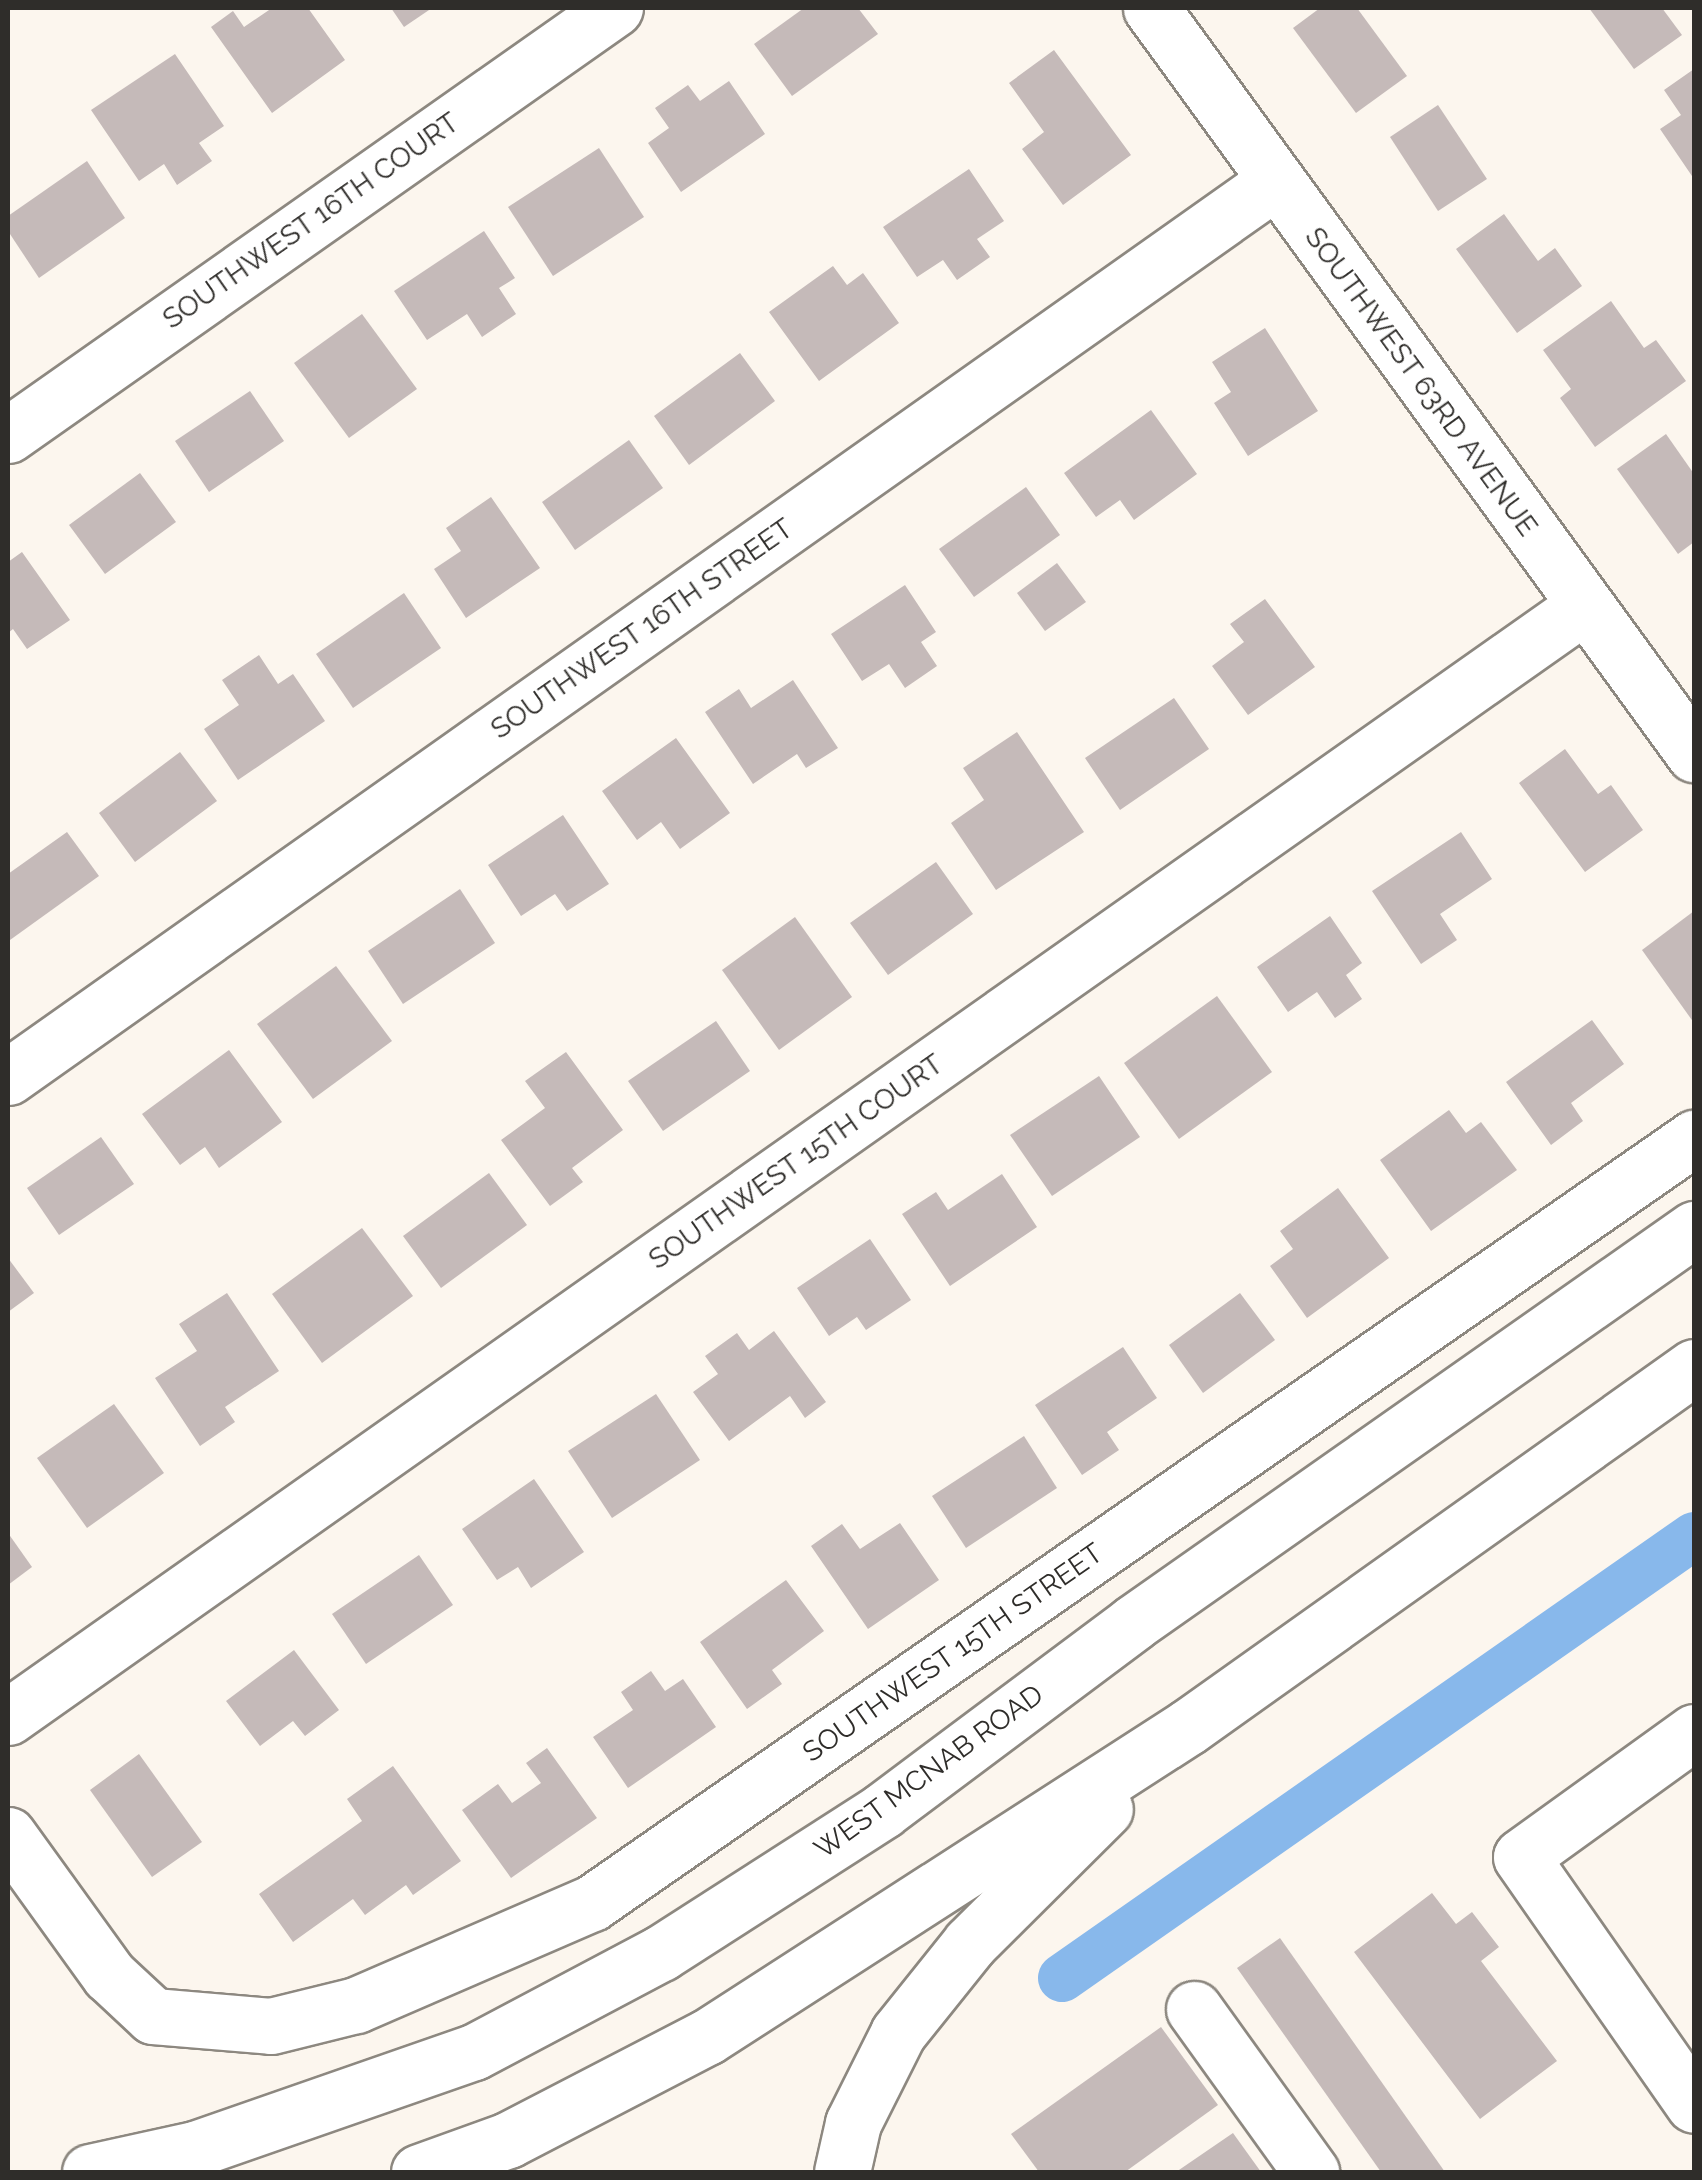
<!DOCTYPE html>
<style>
body{margin:0}
#map{position:relative;width:1702px;height:2180px;overflow:hidden;background:#fcf6ee;font-family:Raleway,sans-serif}
div>[style]{position:absolute}
.canal>*{height:48px;margin:-24px;padding:0 24px;transform-origin:24px;border-radius:24px;background:#88b8eb}
.building>*{inset:0;background:#c5bab9}
.roads{filter:drop-shadow(2px 0 #8d8880) drop-shadow(-2px 0 #8d8880) drop-shadow(0 2px #8d8880) drop-shadow(0 -2px #8d8880)}
.minor>*{height:55px;margin:-27.5px;padding:0 27.5px;transform-origin:27.5px;border-radius:27.5px;background:#fff}
.major>*{height:55px;margin:-27.5px;padding:0 27.5px;transform-origin:27.5px;border-radius:27.5px;background:#fff}
span{translate:-50% -50%;white-space:nowrap;text-align:center;line-height:1.15;-webkit-text-stroke:8px #fff;paint-order:stroke}
.street-label{font-size:28px;color:#2f2d2a}
.frame{position:absolute;inset:0;border:10px solid #2f2d2a;pointer-events:none}
</style>
<div id="map">
<div class="canal">
<i style="left:1062px;top:1978px;width:771px;rotate:-34.97deg"></i>
</div>
<div class="building">
<i style="clip-path:polygon(272px 8px,308px 8px,345px 60px,272px 113px,211px 27px,233px 11px,244px 27px)"></i>
<i style="clip-path:polygon(391px 8px,432px 8px,404px 27px)"></i>
<i style="clip-path:polygon(804px 8px,858px 8px,878px 34px,792px 96px,754px 44px)"></i>
<i style="clip-path:polygon(1320px 8px,1357px 8px,1407px 76px,1356px 113px,1293px 28px)"></i>
<i style="clip-path:polygon(1589px 8px,1662px 8px,1682px 35px,1634px 69px)"></i>
<i style="clip-path:polygon(1054px 50px,1131px 155px,1063px 205px,1022px 149px,1044px 132px,1009px 83px)"></i>
<i style="clip-path:polygon(175px 54px,224px 126px,199px 143px,212px 161px,177px 185px,164px 164px,139px 181px,91px 110px)"></i>
<i style="clip-path:polygon(1694px 69px,1694px 179px,1660px 129px,1681px 115px,1664px 90px)"></i>
<i style="clip-path:polygon(729px 81px,765px 134px,681px 192px,648px 143px,669px 128px,655px 108px,688px 85px,700px 101px)"></i>
<i style="clip-path:polygon(1438px 105px,1487px 179px,1438px 211px,1390px 137px)"></i>
<i style="clip-path:polygon(599px 148px,644px 217px,553px 276px,508px 207px)"></i>
<i style="clip-path:polygon(87px 161px,125px 218px,39px 278px,8px 231px,8px 216px)"></i>
<i style="clip-path:polygon(969px 169px,1004px 221px,977px 239px,990px 257px,957px 280px,943px 260px,917px 277px,883px 227px)"></i>
<i style="clip-path:polygon(1504px 214px,1538px 261px,1555px 248px,1582px 286px,1517px 333px,1456px 249px)"></i>
<i style="clip-path:polygon(484px 231px,515px 278px,499px 288px,516px 314px,482px 337px,467px 314px,427px 340px,394px 291px)"></i>
<i style="clip-path:polygon(833px 266px,847px 285px,863px 273px,899px 323px,819px 381px,769px 312px)"></i>
<i style="clip-path:polygon(1611px 301px,1644px 348px,1656px 340px,1686px 381px,1595px 447px,1560px 398px,1571px 389px,1543px 350px)"></i>
<i style="clip-path:polygon(362px 314px,417px 389px,349px 438px,294px 363px)"></i>
<i style="clip-path:polygon(1265px 328px,1318px 411px,1248px 456px,1214px 403px,1231px 392px,1212px 362px)"></i>
<i style="clip-path:polygon(740px 353px,775px 401px,689px 465px,654px 416px)"></i>
<i style="clip-path:polygon(250px 391px,284px 441px,209px 492px,175px 441px)"></i>
<i style="clip-path:polygon(1151px 410px,1197px 474px,1134px 520px,1120px 500px,1096px 517px,1064px 473px)"></i>
<i style="clip-path:polygon(1666px 434px,1694px 474px,1694px 542px,1678px 554px,1617px 469px)"></i>
<i style="clip-path:polygon(629px 440px,663px 488px,575px 550px,542px 502px)"></i>
<i style="clip-path:polygon(140px 473px,176px 522px,105px 574px,69px 525px)"></i>
<i style="clip-path:polygon(1026px 487px,1060px 535px,974px 597px,939px 549px)"></i>
<i style="clip-path:polygon(491px 497px,540px 568px,466px 618px,434px 569px,461px 551px,446px 528px)"></i>
<i style="clip-path:polygon(22px 552px,70px 620px,27px 649px,13px 629px,8px 633px,8px 562px)"></i>
<i style="clip-path:polygon(1057px 563px,1086px 602px,1045px 631px,1017px 593px)"></i>
<i style="clip-path:polygon(905px 585px,936px 632px,921px 642px,937px 666px,905px 688px,889px 664px,862px 681px,831px 634px)"></i>
<i style="clip-path:polygon(404px 593px,441px 648px,353px 708px,316px 654px)"></i>
<i style="clip-path:polygon(1265px 599px,1315px 667px,1248px 715px,1212px 666px,1244px 642px,1230px 624px)"></i>
<i style="clip-path:polygon(259px 655px,278px 684px,293px 674px,325px 721px,238px 780px,204px 729px,239px 705px,222px 680px)"></i>
<i style="clip-path:polygon(793px 680px,838px 748px,806px 768px,797px 754px,753px 784px,705px 712px,739px 689px,751px 708px)"></i>
<i style="clip-path:polygon(1174px 698px,1209px 749px,1120px 810px,1085px 758px)"></i>
<i style="clip-path:polygon(1017px 732px,1084px 832px,996px 890px,951px 823px,984px 800px,963px 768px)"></i>
<i style="clip-path:polygon(676px 738px,730px 813px,680px 849px,661px 822px,637px 840px,602px 791px)"></i>
<i style="clip-path:polygon(1565px 749px,1598px 794px,1611px 785px,1643px 830px,1585px 872px,1519px 783px)"></i>
<i style="clip-path:polygon(180px 752px,217px 801px,135px 862px,99px 813px)"></i>
<i style="clip-path:polygon(563px 815px,609px 884px,567px 911px,555px 894px,521px 916px,488px 865px)"></i>
<i style="clip-path:polygon(67px 832px,99px 876px,10px 940px,8px 874px)"></i>
<i style="clip-path:polygon(1461px 832px,1492px 879px,1440px 914px,1457px 940px,1421px 964px,1372px 891px)"></i>
<i style="clip-path:polygon(936px 862px,973px 914px,888px 975px,850px 923px)"></i>
<i style="clip-path:polygon(460px 889px,495px 943px,403px 1004px,368px 951px)"></i>
<i style="clip-path:polygon(1694px 911px,1694px 1023px,1642px 950px)"></i>
<i style="clip-path:polygon(1330px 916px,1362px 963px,1346px 975px,1362px 999px,1335px 1018px,1317px 992px,1288px 1012px,1257px 967px)"></i>
<i style="clip-path:polygon(795px 917px,852px 997px,779px 1050px,722px 970px)"></i>
<i style="clip-path:polygon(336px 966px,392px 1041px,313px 1099px,257px 1024px)"></i>
<i style="clip-path:polygon(1217px 996px,1272px 1072px,1179px 1139px,1124px 1063px)"></i>
<i style="clip-path:polygon(1592px 1020px,1624px 1064px,1571px 1103px,1583px 1121px,1551px 1145px,1506px 1082px)"></i>
<i style="clip-path:polygon(716px 1021px,750px 1071px,663px 1131px,628px 1081px)"></i>
<i style="clip-path:polygon(229px 1050px,282px 1122px,219px 1168px,205px 1147px,180px 1165px,142px 1114px)"></i>
<i style="clip-path:polygon(566px 1052px,623px 1130px,572px 1168px,583px 1182px,550px 1206px,501px 1140px,545px 1108px,525px 1081px)"></i>
<i style="clip-path:polygon(1099px 1076px,1140px 1137px,1052px 1196px,1010px 1135px)"></i>
<i style="clip-path:polygon(1449px 1110px,1466px 1133px,1481px 1122px,1517px 1170px,1431px 1231px,1380px 1160px)"></i>
<i style="clip-path:polygon(101px 1137px,134px 1184px,59px 1235px,27px 1188px)"></i>
<i style="clip-path:polygon(489px 1173px,527px 1225px,441px 1288px,403px 1236px)"></i>
<i style="clip-path:polygon(1002px 1174px,1037px 1227px,950px 1286px,902px 1214px,936px 1192px,948px 1210px)"></i>
<i style="clip-path:polygon(1338px 1188px,1389px 1258px,1307px 1318px,1270px 1266px,1293px 1249px,1280px 1231px)"></i>
<i style="clip-path:polygon(362px 1228px,413px 1296px,322px 1363px,272px 1294px)"></i>
<i style="clip-path:polygon(870px 1239px,911px 1300px,866px 1330px,857px 1317px,829px 1336px,797px 1288px)"></i>
<i style="clip-path:polygon(8px 1258px,34px 1293px,8px 1312px)"></i>
<i style="clip-path:polygon(227px 1293px,279px 1371px,225px 1407px,235px 1422px,200px 1446px,155px 1378px,197px 1351px,179px 1324px)"></i>
<i style="clip-path:polygon(1240px 1293px,1275px 1340px,1203px 1393px,1169px 1345px)"></i>
<i style="clip-path:polygon(774px 1331px,826px 1402px,805px 1418px,790px 1396px,729px 1441px,693px 1392px,718px 1374px,705px 1356px,737px 1333px,749px 1350px)"></i>
<i style="clip-path:polygon(1123px 1347px,1157px 1398px,1107px 1432px,1119px 1450px,1082px 1475px,1035px 1405px)"></i>
<i style="clip-path:polygon(656px 1394px,700px 1460px,612px 1518px,568px 1451px)"></i>
<i style="clip-path:polygon(114px 1404px,164px 1473px,87px 1528px,37px 1458px)"></i>
<i style="clip-path:polygon(1024px 1436px,1057px 1488px,966px 1548px,932px 1496px)"></i>
<i style="clip-path:polygon(534px 1479px,584px 1552px,531px 1588px,518px 1567px,497px 1580px,462px 1529px)"></i>
<i style="clip-path:polygon(900px 1523px,939px 1580px,868px 1629px,811px 1546px,842px 1524px,860px 1549px)"></i>
<i style="clip-path:polygon(8px 1533px,32px 1567px,8px 1585px)"></i>
<i style="clip-path:polygon(419px 1555px,453px 1605px,366px 1664px,332px 1614px)"></i>
<i style="clip-path:polygon(786px 1580px,824px 1631px,772px 1670px,782px 1684px,747px 1709px,700px 1642px)"></i>
<i style="clip-path:polygon(294px 1650px,339px 1710px,305px 1736px,293px 1721px,260px 1746px,226px 1701px)"></i>
<i style="clip-path:polygon(651px 1671px,665px 1691px,683px 1679px,716px 1727px,628px 1788px,593px 1737px,633px 1710px,621px 1692px)"></i>
<i style="clip-path:polygon(547px 1748px,597px 1818px,511px 1878px,462px 1810px,498px 1784px,512px 1803px,541px 1783px,526px 1763px)"></i>
<i style="clip-path:polygon(139px 1754px,202px 1842px,152px 1877px,90px 1790px)"></i>
<i style="clip-path:polygon(393px 1766px,461px 1861px,413px 1895px,406px 1885px,365px 1915px,353px 1899px,293px 1942px,259px 1894px,362px 1821px,347px 1799px)"></i>
<i style="clip-path:polygon(1432px 1893px,1456px 1924px,1472px 1912px,1499px 1947px,1481px 1961px,1557px 2061px,1480px 2119px,1354px 1952px)"></i>
<i style="clip-path:polygon(1280px 1938px,1445px 2172px,1381px 2172px,1237px 1968px)"></i>
<i style="clip-path:polygon(1161px 2027px,1218px 2105px,1125px 2172px,1039px 2172px,1011px 2134px)"></i>
<i style="clip-path:polygon(1233px 2133px,1261px 2172px,1176px 2172px)"></i>
</div>
<div class="roads">
<div class="minor">
<i style="left:1151px;top:8px;width:923px;rotate:53.95deg"></i>
<i style="left:8px;top:435px;width:742px;rotate:-35.12deg"></i>
<i style="left:8px;top:1077px;width:1553px;rotate:-35.25deg"></i>
<i style="left:8px;top:1717px;width:1928px;rotate:-35.18deg"></i>
<i style="left:1694px;top:1732px;width:213px;rotate:144.2deg"></i>
<i style="left:1521px;top:1857px;width:302px;rotate:55.1deg"></i>
<i style="left:8px;top:1835px;width:173px;rotate:54.2deg"></i>
<i style="left:109px;top:1975px;width:60px;rotate:43deg"></i>
<i style="left:153px;top:2016px;width:118px;rotate:4.8deg"></i>
<i style="left:271px;top:2026px;width:88px;rotate:-13.9deg"></i>
<i style="left:356px;top:2005px;width:257px;rotate:-23.4deg"></i>
<i style="left:592px;top:1903px;width:1342px;rotate:-34.77deg"></i>
<i style="left:1194px;top:2009px;width:201px;rotate:54.3deg"></i>
</div>
<div class="major">
<i style="left:90px;top:2172px;width:107px;rotate:-12.4deg"></i>
<i style="left:195px;top:2149px;width:295px;rotate:-19.2deg"></i>
<i style="left:474px;top:2052px;width:212px;rotate:-27.9deg"></i>
<i style="left:661px;top:1953px;width:263px;rotate:-32.7deg"></i>
<i style="left:882px;top:1811px;width:314px;rotate:-36.8deg"></i>
<i style="left:1133px;top:1623px;width:686px;rotate:-35.08deg"></i>
<i style="left:419px;top:2172px;width:95px;rotate:-19.8deg"></i>
<i style="left:508px;top:2140px;width:224px;rotate:-27.4deg"></i>
<i style="left:707px;top:2037px;width:572px;rotate:-32.8deg"></i>
<i style="left:1188px;top:1727px;width:621px;rotate:-35.43deg"></i>
<i style="left:842px;top:2172px;width:50px;rotate:-77.3deg"></i>
<i style="left:853px;top:2123px;width:101px;rotate:-63.4deg"></i>
<i style="left:898px;top:2033px;width:115px;rotate:-51.3deg"></i>
<i style="left:970px;top:1943px;width:190px;rotate:-44.8deg"></i>
</div>
</div>
<div class="street-label">
<span style="left:311px;top:221px;rotate:-35deg">SOUTHWEST 16TH COURT</span>
<span style="left:1421px;top:382px;rotate:54deg">SOUTHWEST 63RD AVENUE</span>
<span style="left:642px;top:629px;rotate:-35deg">SOUTHWEST 16TH STREET</span>
<span style="left:796px;top:1162px;rotate:-35deg">SOUTHWEST 15TH COURT</span>
<span style="left:953px;top:1653px;rotate:-35deg">SOUTHWEST 15TH STREET</span>
<span style="left:929px;top:1772px;rotate:-36deg">WEST MCNAB ROAD</span>
</div>
<div class="frame"></div>
</div>
